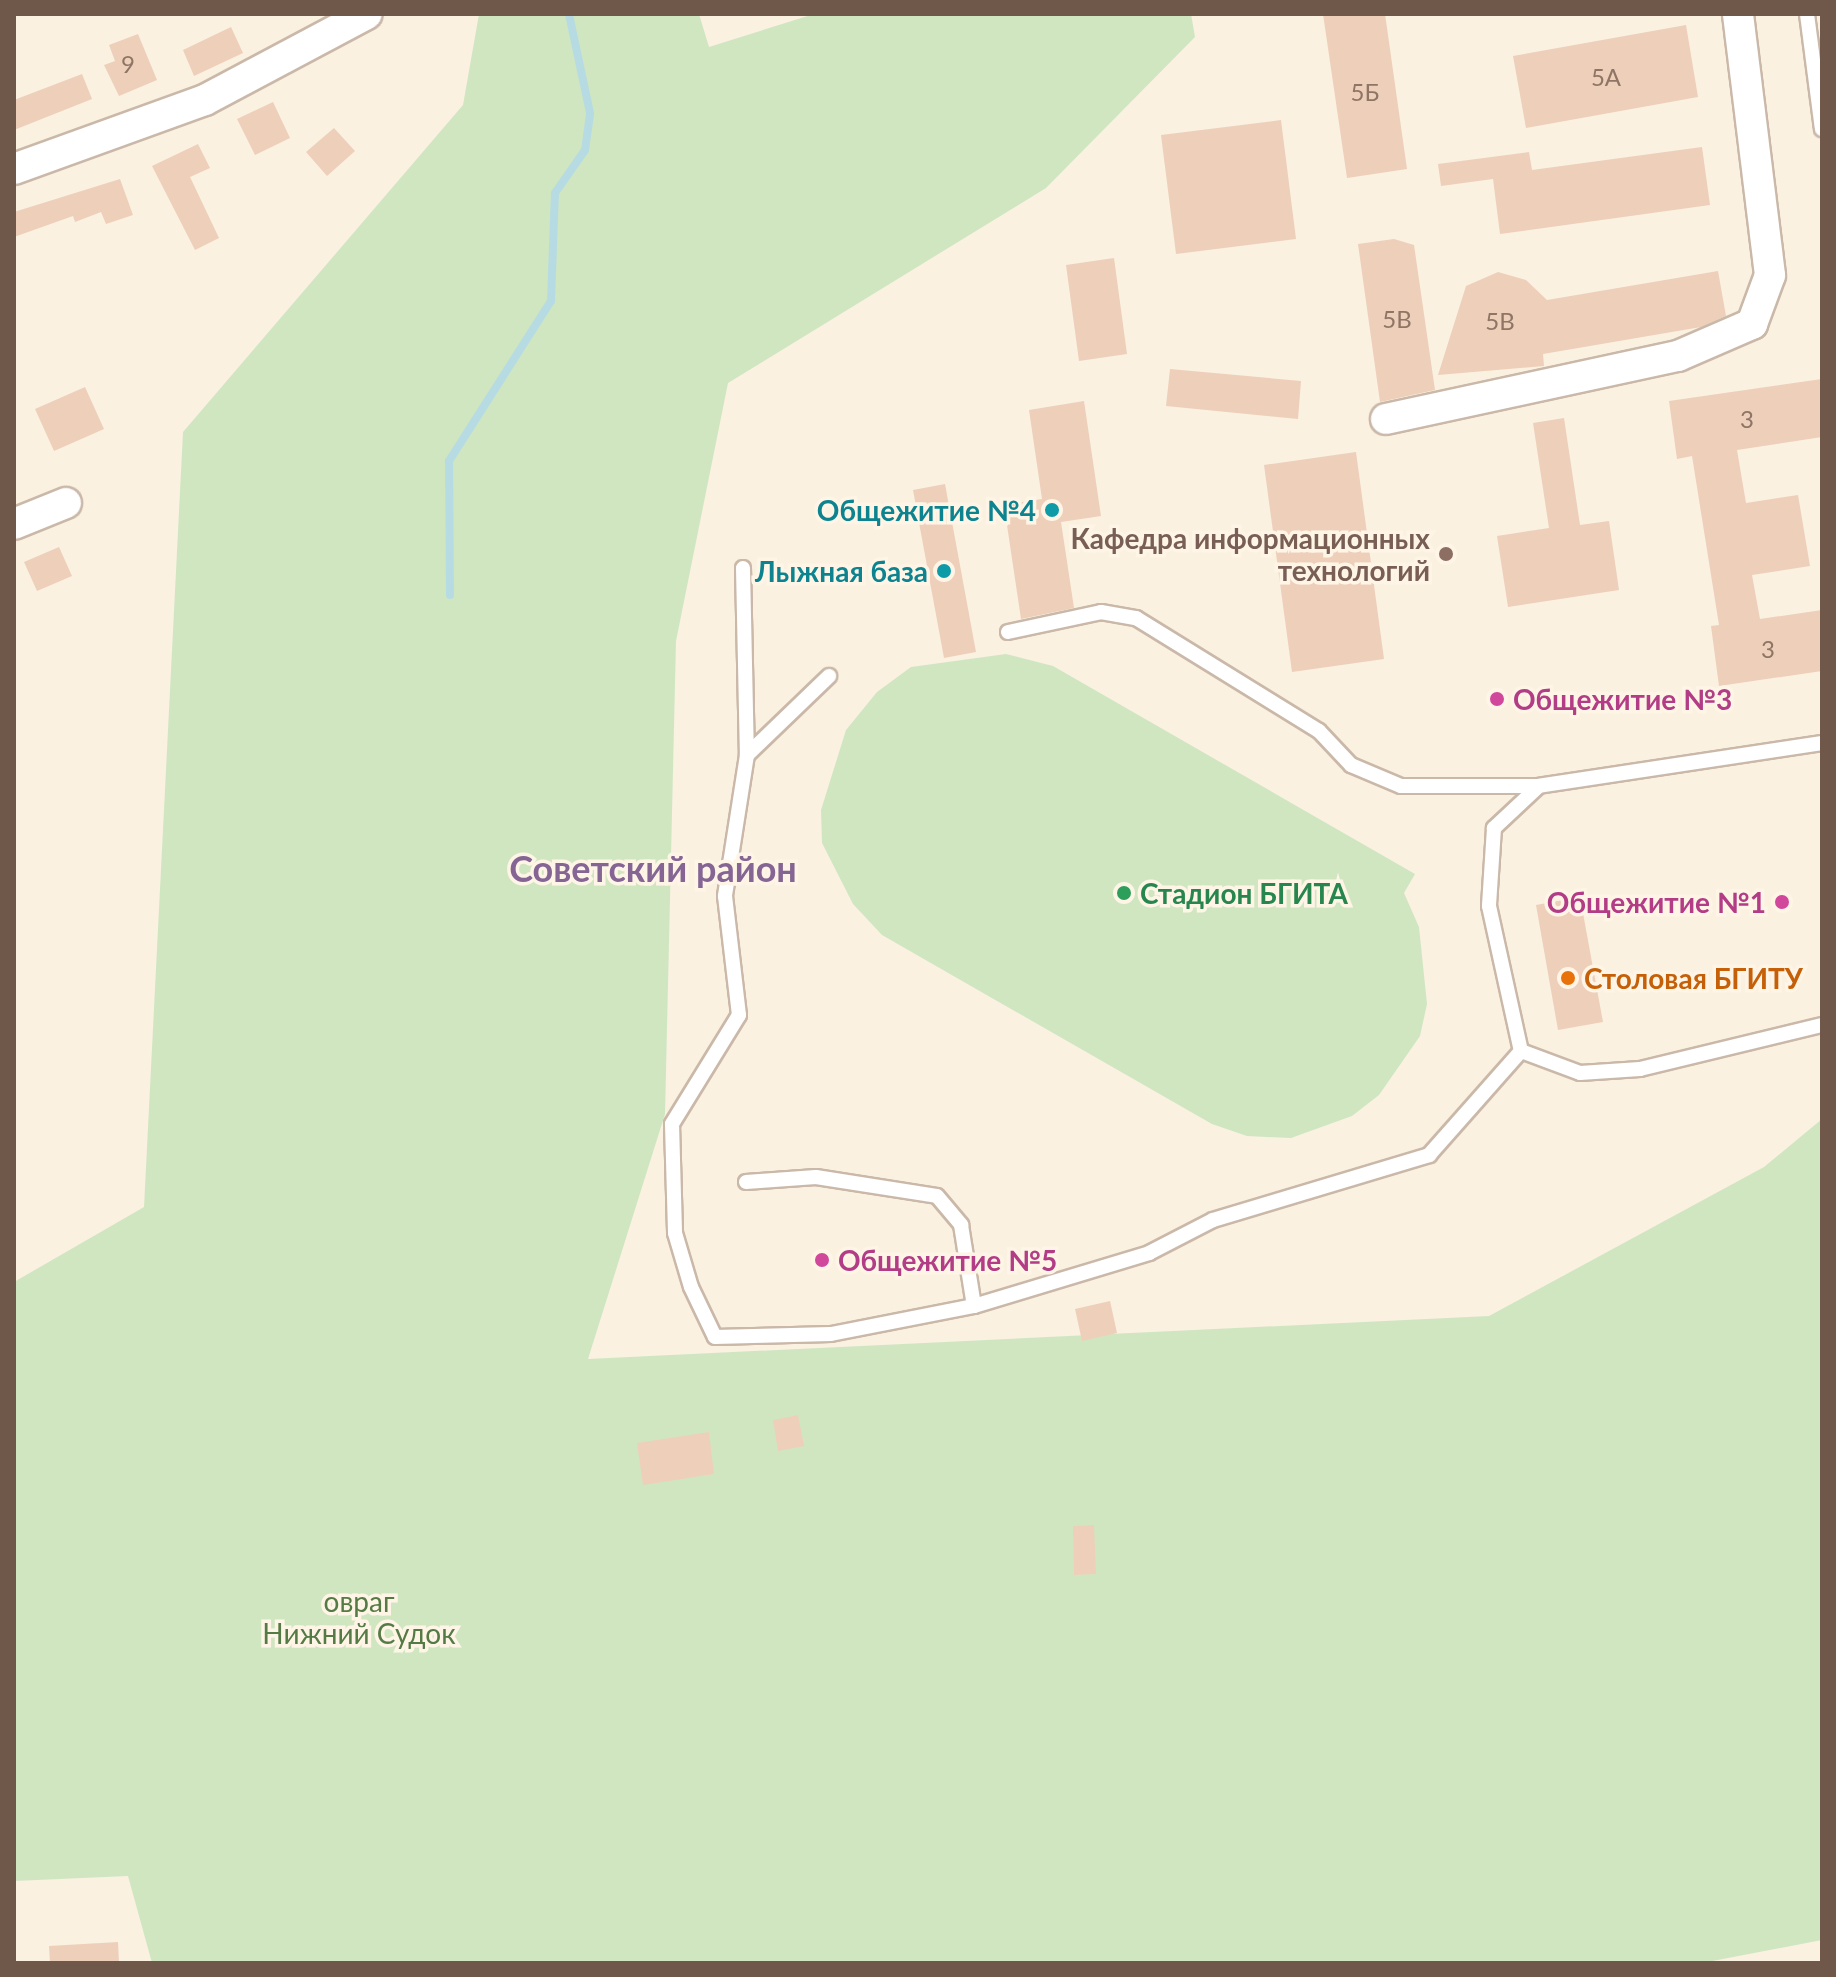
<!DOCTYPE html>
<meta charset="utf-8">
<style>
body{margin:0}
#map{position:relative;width:1836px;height:1977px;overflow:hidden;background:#faf1e1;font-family:Lato,sans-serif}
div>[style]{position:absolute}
.green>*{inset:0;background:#d0e6c1}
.stream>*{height:8px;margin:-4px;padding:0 4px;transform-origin:4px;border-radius:4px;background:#b7dbe2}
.building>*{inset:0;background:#eecfba}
.roads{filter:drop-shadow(2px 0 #cab8a9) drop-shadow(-2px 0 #cab8a9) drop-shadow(0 2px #cab8a9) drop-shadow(0 -2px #cab8a9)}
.service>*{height:14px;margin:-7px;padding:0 7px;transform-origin:7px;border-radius:7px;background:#fff}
.minor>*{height:30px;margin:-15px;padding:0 15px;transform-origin:15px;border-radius:15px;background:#fff}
.dots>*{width:22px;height:22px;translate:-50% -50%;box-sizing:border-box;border:4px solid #fef5e6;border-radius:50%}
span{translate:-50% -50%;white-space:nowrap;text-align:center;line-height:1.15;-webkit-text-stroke:7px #fef5e6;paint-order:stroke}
.number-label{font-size:24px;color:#8f7566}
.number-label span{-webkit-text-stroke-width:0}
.culture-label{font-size:28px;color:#0d838f;font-weight:700}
.right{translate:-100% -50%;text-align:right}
.education-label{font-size:28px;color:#785e54;font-weight:700}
.hotel-label{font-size:28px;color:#b23c85;font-weight:700}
.left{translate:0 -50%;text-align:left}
.leisure-label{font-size:28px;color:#27864d;font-weight:700}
.food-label{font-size:28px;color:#c56008;font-weight:700}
.park-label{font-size:28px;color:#547a45}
.district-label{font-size:36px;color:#846593;font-weight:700}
.frame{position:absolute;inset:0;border:16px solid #6f574a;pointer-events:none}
</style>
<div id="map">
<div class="green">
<i style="clip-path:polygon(479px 14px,699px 14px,709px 47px,814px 14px,1191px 14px,1195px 37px,1046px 188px,728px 383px,676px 641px,665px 1114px,588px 1359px,1489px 1316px,1764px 1167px,1822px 1119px,1822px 1940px,1702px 1963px,152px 1963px,128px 1876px,14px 1881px,14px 1282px,144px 1207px,183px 432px,463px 105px)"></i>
<i style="clip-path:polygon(1006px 654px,1053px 666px,1415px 874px,1404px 893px,1419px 927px,1427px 1004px,1420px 1036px,1379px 1095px,1352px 1116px,1291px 1138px,1247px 1136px,1212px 1124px,882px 935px,853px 904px,822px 843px,821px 810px,846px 730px,877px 692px,911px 667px)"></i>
</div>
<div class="stream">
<i style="left:450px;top:595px;width:134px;rotate:-90.4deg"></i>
<i style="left:449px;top:461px;width:190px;rotate:-57.5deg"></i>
<i style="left:551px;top:301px;width:108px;rotate:-87.9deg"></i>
<i style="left:555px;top:193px;width:52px;rotate:-55.1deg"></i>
<i style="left:585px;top:150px;width:37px;rotate:-82deg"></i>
<i style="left:590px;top:113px;width:101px;rotate:-102deg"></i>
</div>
<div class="building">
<i style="clip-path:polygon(1323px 14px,1385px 14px,1407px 169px,1347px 178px)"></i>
<i style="clip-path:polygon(1686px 25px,1698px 97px,1526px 128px,1513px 56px)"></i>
<i style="clip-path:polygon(231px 27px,243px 53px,194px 76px,183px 50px)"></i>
<i style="clip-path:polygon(138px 34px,157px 80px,119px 96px,104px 65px,115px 61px,109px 45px)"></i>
<i style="clip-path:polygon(82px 74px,92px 99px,14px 130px,14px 100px)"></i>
<i style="clip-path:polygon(273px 102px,290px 138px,255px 155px,237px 119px)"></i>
<i style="clip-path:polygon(1281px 120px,1296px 239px,1176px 254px,1161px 135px)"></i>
<i style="clip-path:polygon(334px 128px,355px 151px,327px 176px,306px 152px)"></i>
<i style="clip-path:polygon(198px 144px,210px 168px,190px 177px,219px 238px,195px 250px,152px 166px)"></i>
<i style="clip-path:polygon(1702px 147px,1710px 205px,1500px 234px,1493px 179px,1441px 186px,1438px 164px,1529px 152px,1532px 170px)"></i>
<i style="clip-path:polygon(120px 179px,133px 215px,106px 224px,101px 212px,75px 222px,73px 216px,14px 237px,14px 212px)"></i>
<i style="clip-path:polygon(1394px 239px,1414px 245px,1435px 390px,1380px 402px,1358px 244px)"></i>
<i style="clip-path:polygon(1114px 258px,1127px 354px,1079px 361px,1066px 265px)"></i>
<i style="clip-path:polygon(1718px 271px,1726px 316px,1701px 327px,1543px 354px,1544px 366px,1438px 375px,1466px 286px,1498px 272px,1526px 280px,1547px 300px)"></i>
<i style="clip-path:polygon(1170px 369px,1301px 381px,1298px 419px,1166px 406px)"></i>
<i style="clip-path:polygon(1822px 379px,1822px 437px,1737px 450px,1746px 503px,1798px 495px,1810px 566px,1752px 575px,1760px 619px,1822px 610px,1822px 671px,1719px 686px,1711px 626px,1719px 625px,1692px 456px,1677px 459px,1669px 401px)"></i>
<i style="clip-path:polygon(85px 387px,104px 429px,54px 451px,35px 409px)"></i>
<i style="clip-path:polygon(1084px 401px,1101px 516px,1061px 522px,1074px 608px,1021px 619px,1004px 505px,1042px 499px,1029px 410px)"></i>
<i style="clip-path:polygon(1564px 418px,1580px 525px,1609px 521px,1619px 590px,1508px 607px,1497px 536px,1549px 528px,1533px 423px)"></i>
<i style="clip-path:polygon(1356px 452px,1384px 659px,1292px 672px,1264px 465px)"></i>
<i style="clip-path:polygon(945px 484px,976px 652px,944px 658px,913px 490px)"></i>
<i style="clip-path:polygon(59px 547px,72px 576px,37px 591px,24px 562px)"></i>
<i style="clip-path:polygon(1580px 897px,1603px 1022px,1558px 1030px,1536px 905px)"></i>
<i style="clip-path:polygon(1110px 1301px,1117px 1333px,1082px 1341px,1075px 1309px)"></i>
<i style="clip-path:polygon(798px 1415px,804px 1446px,778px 1451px,773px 1420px)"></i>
<i style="clip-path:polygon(709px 1432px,714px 1474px,643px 1485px,637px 1443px)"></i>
<i style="clip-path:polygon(1094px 1525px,1096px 1574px,1074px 1575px,1073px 1526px)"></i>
<i style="clip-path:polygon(118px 1942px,119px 1963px,50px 1963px,49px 1946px)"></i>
</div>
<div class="roads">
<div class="service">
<i style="left:1807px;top:14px;width:116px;rotate:82.6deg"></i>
<i style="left:743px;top:568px;width:187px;rotate:88.8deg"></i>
<i style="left:747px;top:755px;width:143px;rotate:98.9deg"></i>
<i style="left:725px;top:896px;width:120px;rotate:83.3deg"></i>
<i style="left:739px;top:1015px;width:128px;rotate:121.6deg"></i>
<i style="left:672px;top:1124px;width:109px;rotate:88.4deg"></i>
<i style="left:675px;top:1233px;width:56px;rotate:73.5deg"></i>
<i style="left:691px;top:1287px;width:55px;rotate:64.4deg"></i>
<i style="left:715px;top:1337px;width:116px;rotate:-1.5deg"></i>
<i style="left:831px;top:1334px;width:146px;rotate:-11.1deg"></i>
<i style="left:1008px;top:632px;width:95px;rotate:-12.1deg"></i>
<i style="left:1101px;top:612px;width:36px;rotate:10deg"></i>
<i style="left:1136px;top:618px;width:215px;rotate:31.7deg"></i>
<i style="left:1319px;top:731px;width:47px;rotate:46.7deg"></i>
<i style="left:1351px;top:765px;width:54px;rotate:22.8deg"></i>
<i style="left:1401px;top:786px;width:138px"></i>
<i style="left:1822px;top:743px;width:286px;rotate:171.4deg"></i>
<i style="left:1539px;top:786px;width:62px;rotate:137deg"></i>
<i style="left:1494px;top:828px;width:78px;rotate:93.7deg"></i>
<i style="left:1489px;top:906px;width:148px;rotate:77.6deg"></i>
<i style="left:1521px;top:1051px;width:63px;rotate:20.4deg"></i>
<i style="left:1580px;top:1073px;width:60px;rotate:-3.8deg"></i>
<i style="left:1640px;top:1069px;width:187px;rotate:-13.6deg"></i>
<i style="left:747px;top:755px;width:114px;rotate:-43.9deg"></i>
<i style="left:746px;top:1182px;width:70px;rotate:-4.1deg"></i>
<i style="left:816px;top:1177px;width:122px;rotate:8.9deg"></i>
<i style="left:937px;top:1196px;width:38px;rotate:50deg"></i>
<i style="left:961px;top:1225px;width:82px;rotate:80.9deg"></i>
<i style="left:974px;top:1306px;width:183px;rotate:-16.8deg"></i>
<i style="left:1149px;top:1253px;width:72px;rotate:-27.3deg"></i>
<i style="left:1213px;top:1220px;width:226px;rotate:-16.7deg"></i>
<i style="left:1429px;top:1155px;width:139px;rotate:-48.5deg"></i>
</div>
<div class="minor">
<i style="left:14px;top:169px;width:203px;rotate:-19.9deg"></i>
<i style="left:205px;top:100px;width:183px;rotate:-28deg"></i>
<i style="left:1386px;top:419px;width:299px;rotate:-12.2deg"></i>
<i style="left:1678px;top:356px;width:81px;rotate:-23.4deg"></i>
<i style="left:1752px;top:324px;width:52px;rotate:-69.8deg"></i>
<i style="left:1770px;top:275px;width:263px;rotate:-97deg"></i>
<i style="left:14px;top:524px;width:56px;rotate:-22deg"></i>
</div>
</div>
<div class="dots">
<i style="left:1052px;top:510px;background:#0f9aa8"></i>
<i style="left:1446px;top:554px;background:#8d6e63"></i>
<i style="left:944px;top:571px;background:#0f9aa8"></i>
<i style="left:1497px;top:699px;background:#d1479c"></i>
<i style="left:1124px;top:893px;background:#2e9e5b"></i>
<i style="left:1782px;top:902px;background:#d1479c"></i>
<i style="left:1568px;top:978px;background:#e8710a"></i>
<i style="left:822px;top:1260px;background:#d1479c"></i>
</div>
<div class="number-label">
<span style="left:128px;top:64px">9</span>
<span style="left:1606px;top:77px">5А</span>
<span style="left:1365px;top:92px">5Б</span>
<span style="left:1397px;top:319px">5В</span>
<span style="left:1500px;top:321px">5В</span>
<span style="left:1747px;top:419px">3</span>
<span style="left:1768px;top:649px">3</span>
</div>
<div class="culture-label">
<span class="right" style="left:1036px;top:510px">Общежитие №4</span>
<span class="right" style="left:928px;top:571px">Лыжная база</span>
</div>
<div class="education-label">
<span class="right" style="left:1430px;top:554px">Кафедра информационных<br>технологий</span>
</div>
<div class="hotel-label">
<span class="left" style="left:1513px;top:699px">Общежитие №3</span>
<span class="right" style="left:1766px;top:902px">Общежитие №1</span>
<span class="left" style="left:838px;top:1260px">Общежитие №5</span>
</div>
<div class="leisure-label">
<span class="left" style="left:1140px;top:893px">Стадион БГИТА</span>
</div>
<div class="food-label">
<span class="left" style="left:1584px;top:978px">Столовая БГИТУ</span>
</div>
<div class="park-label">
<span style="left:359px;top:1617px">овраг<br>Нижний Судок</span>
</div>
<div class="district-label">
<span style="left:653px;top:869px">Советский район</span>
</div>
<div class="frame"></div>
</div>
